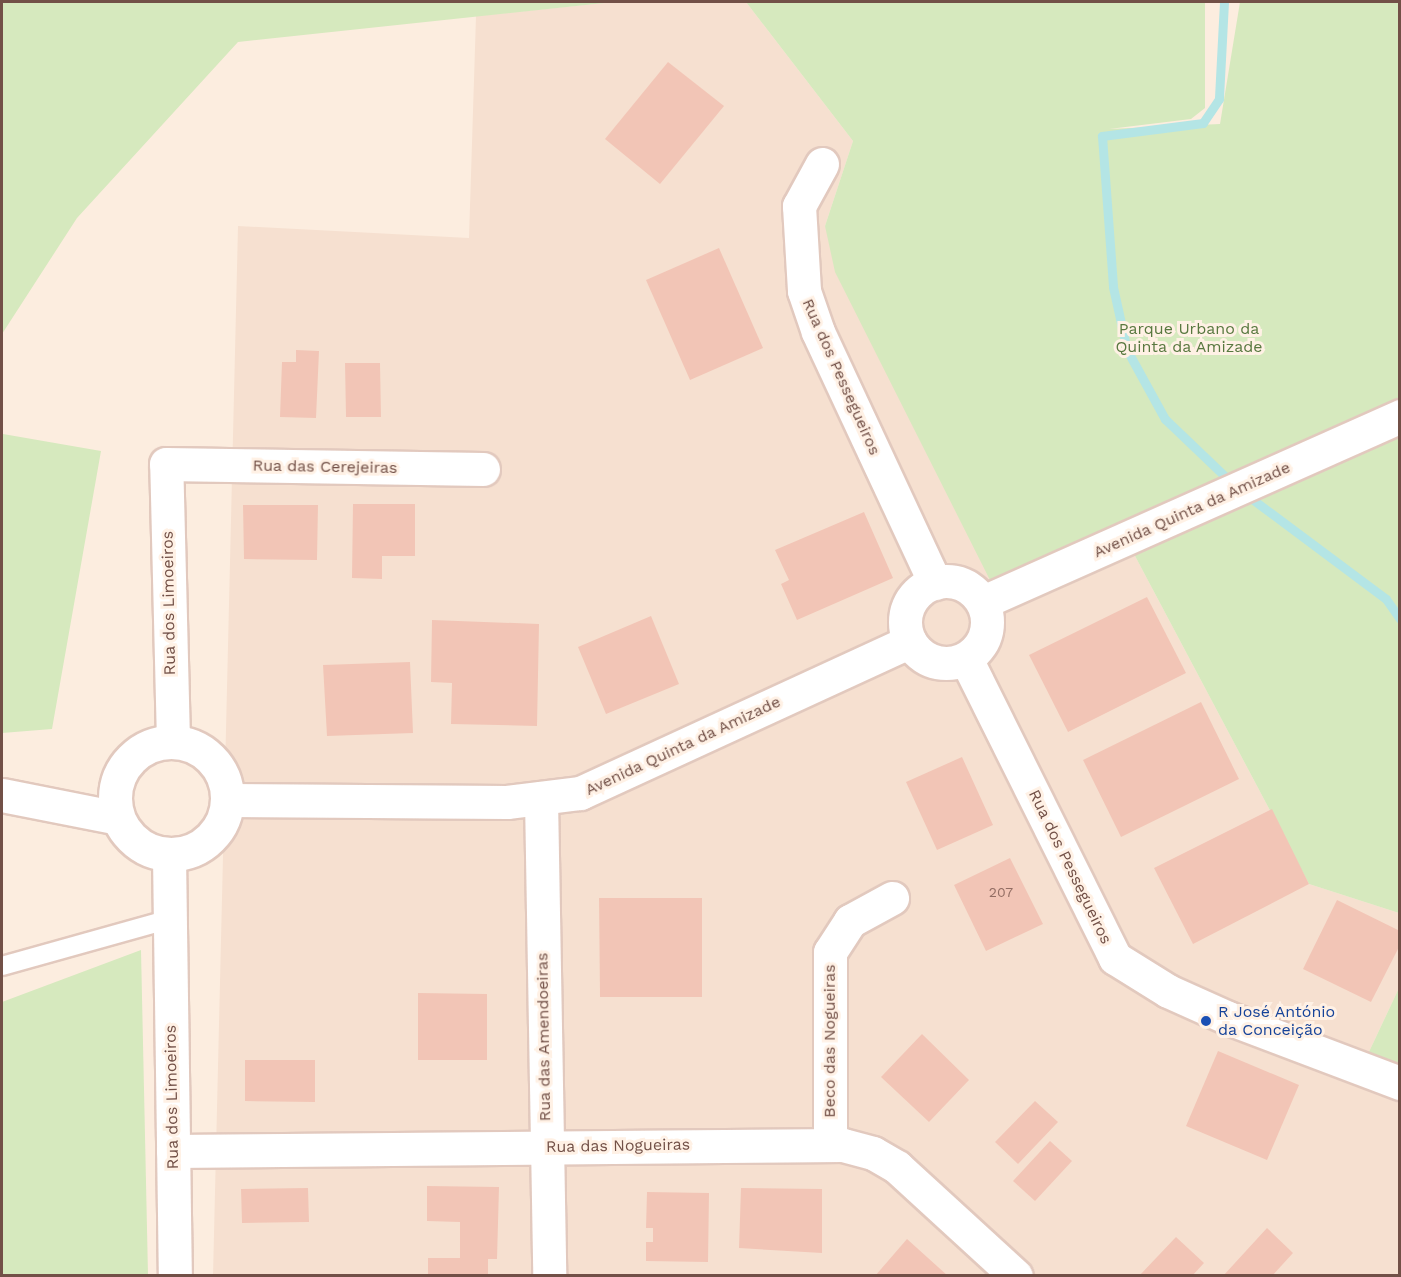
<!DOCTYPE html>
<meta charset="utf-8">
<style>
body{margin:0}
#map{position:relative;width:1401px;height:1277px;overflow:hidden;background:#fceddf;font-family:"Work Sans",sans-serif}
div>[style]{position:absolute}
.residential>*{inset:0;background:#f6e0d0}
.green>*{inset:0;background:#d6e9be}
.stream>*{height:9px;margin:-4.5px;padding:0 4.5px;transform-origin:4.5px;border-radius:4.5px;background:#b4e5e5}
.building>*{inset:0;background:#f2c5b6}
.roads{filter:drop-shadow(2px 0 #e2c9be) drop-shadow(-2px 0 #e2c9be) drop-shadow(0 2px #e2c9be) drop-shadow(0 -2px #e2c9be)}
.service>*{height:18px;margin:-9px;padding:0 9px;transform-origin:9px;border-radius:9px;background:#fff}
.minor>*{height:33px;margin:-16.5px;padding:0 16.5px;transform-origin:16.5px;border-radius:16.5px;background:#fff}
.minor>.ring{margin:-16.5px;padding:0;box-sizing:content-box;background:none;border:33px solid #fff;border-radius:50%}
.dots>*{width:16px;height:16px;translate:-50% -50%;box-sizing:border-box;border:3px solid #fff1e5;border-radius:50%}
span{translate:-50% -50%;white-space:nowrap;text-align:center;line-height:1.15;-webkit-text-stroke:6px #fff1e5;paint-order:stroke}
.number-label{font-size:14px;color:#926d63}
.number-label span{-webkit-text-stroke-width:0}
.park-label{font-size:16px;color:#58783f}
.street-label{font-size:16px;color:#725047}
.transit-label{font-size:16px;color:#164399}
.left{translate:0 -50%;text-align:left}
.frame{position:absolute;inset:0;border:3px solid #725047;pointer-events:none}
</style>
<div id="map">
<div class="residential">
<i style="clip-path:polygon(614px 2px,746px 2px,853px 141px,825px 226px,1126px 539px,1309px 884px,1399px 913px,1399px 988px,1368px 1054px,1399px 1070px,1399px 1275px,213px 1276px,238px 226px,469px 238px,476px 16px)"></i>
</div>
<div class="green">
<i style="clip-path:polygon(2px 2px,614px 2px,238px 42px,77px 218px,2px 334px,3px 434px,101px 451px,52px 729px,2px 733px)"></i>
<i style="clip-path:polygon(746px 2px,1205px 2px,1205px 108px,1191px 119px,1109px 129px,1220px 124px,1240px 2px,1399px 2px,1399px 913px,1309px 884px,1126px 539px,998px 596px,835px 272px,825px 226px,853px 141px)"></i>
<i style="clip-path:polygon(141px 950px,148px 1275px,2px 1275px,2px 1002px)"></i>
<i style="clip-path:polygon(1399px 988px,1399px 1069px,1368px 1054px)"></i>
</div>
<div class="stream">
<i style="left:1224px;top:2px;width:97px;rotate:93deg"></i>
<i style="left:1219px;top:99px;width:29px;rotate:124deg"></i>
<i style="left:1203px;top:123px;width:102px;rotate:172.7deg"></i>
<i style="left:1102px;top:136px;width:151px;rotate:85.8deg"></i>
<i style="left:1113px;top:287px;width:65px;rotate:77.5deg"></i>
<i style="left:1127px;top:350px;width:79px;rotate:61.2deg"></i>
<i style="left:1165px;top:419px;width:94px;rotate:43.7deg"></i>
<i style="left:1244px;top:493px;width:177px;rotate:36.7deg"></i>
<i style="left:1386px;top:599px;width:24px;rotate:55deg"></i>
</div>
<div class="building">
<i style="clip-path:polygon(668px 62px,724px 106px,660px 184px,605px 139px)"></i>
<i style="clip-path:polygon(719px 248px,763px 348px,690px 380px,646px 280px)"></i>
<i style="clip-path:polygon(296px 350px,319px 351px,316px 418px,280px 417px,282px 362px,296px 362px)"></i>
<i style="clip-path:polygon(345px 363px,380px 363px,381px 417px,346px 417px)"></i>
<i style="clip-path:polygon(353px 504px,415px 504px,415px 556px,382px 556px,382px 579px,352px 578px)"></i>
<i style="clip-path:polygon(243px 505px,318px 505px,317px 560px,244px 559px)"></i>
<i style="clip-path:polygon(864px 512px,893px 578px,797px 620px,781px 584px,789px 580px,775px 550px)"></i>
<i style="clip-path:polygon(1147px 597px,1186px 673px,1068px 732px,1029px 655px)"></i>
<i style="clip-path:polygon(651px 616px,679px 684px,606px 714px,578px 647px)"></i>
<i style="clip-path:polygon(432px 620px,539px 624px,537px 726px,451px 724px,452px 683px,431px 682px)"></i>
<i style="clip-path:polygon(410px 662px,413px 733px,327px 736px,323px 665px)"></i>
<i style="clip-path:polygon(1201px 702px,1239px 779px,1121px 837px,1083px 760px)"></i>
<i style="clip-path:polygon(962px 757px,993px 825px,937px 850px,906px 782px)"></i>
<i style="clip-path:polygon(1272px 809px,1309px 884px,1193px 944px,1154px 868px)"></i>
<i style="clip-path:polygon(1010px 858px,1043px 924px,986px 951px,954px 885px)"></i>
<i style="clip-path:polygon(599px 898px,702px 898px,702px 997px,600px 997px)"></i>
<i style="clip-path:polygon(1337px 900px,1400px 931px,1400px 945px,1371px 1002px,1303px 969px)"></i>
<i style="clip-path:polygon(418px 993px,487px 994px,487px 1060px,418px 1060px)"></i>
<i style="clip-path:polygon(922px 1034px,969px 1080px,929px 1122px,881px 1077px)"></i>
<i style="clip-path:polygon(1218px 1051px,1299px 1085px,1267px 1160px,1186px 1126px)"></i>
<i style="clip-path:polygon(245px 1060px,315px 1060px,315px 1102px,245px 1101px)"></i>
<i style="clip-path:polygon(1035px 1101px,1058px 1122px,1018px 1164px,995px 1142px)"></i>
<i style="clip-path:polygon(1050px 1141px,1072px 1161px,1035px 1201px,1013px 1181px)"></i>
<i style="clip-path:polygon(427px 1186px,499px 1187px,497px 1259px,488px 1259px,488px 1276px,428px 1276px,428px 1258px,460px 1258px,460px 1222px,427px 1221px)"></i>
<i style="clip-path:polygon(308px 1188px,309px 1222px,242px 1223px,241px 1189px)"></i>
<i style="clip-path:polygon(741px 1188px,822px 1189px,822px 1253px,739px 1248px)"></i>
<i style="clip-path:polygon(647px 1192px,709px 1193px,708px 1262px,646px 1261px,646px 1242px,653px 1242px,653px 1228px,646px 1228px)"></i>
<i style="clip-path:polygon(1267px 1228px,1293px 1253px,1272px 1276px,1223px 1276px)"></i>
<i style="clip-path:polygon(1176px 1237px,1204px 1263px,1192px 1276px,1139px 1276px)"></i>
<i style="clip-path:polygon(907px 1239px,948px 1276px,875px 1276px)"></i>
</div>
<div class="roads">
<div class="service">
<i style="left:2px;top:966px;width:174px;rotate:-15.6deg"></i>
</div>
<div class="minor">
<i style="left:822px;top:164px;width:48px;rotate:118.7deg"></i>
<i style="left:799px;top:206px;width:85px;rotate:86.6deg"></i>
<i style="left:804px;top:291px;width:43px;rotate:71.1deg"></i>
<i style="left:818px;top:332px;width:277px;rotate:65deg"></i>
<i class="ring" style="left:905px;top:581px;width:49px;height:49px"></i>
<i style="left:983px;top:602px;width:457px;rotate:-24deg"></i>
<i style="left:966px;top:659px;width:334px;rotate:63.5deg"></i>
<i style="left:1115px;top:958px;width:62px;rotate:31.9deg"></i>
<i style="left:1168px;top:991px;width:66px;rotate:24.2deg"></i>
<i style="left:1228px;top:1018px;width:184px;rotate:20.7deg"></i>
<i style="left:173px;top:741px;width:277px;rotate:-91.4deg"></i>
<i style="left:166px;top:464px;width:317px;rotate:0.9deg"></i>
<i class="ring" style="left:115px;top:742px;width:79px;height:79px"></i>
<i style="left:2px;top:795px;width:118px;rotate:11.2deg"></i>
<i style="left:541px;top:798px;width:478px;rotate:89deg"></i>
<i style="left:228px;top:800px;width:279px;rotate:0.4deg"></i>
<i style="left:507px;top:802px;width:74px;rotate:-7deg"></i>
<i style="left:580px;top:793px;width:363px;rotate:-24.7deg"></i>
<i style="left:169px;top:855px;width:421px;rotate:89.2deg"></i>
<i style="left:830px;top:1144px;width:192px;rotate:-90deg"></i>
<i style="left:830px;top:952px;width:37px;rotate:-57deg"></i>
<i style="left:850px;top:921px;width:48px;rotate:-28.7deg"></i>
<i style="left:173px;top:1151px;width:670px;rotate:-0.51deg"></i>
<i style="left:843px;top:1145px;width:31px;rotate:15deg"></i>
<i style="left:873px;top:1153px;width:28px;rotate:30deg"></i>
<i style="left:897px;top:1167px;width:161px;rotate:42.5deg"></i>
</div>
</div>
<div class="dots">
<i style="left:1206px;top:1021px;background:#1a4fb4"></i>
</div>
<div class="number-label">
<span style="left:1001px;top:892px">207</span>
</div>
<div class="park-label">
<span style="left:1189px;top:338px">Parque Urbano da<br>Quinta da Amizade</span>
</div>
<div class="street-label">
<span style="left:841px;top:377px;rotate:66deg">Rua dos Pessegueiros</span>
<span style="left:325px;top:467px;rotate:1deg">Rua das Cerejeiras</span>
<span style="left:1192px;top:510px;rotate:-24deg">Avenida Quinta da Amizade</span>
<span style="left:169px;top:603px;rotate:-91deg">Rua dos Limoeiros</span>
<span style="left:683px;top:746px;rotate:-25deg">Avenida Quinta da Amizade</span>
<span style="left:1070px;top:867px;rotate:64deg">Rua dos Pessegueiros</span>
<span style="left:544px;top:1037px;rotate:-91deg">Rua das Amendoeiras</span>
<span style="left:830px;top:1041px;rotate:-90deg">Beco das Nogueiras</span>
<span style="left:172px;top:1097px;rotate:-91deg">Rua dos Limoeiros</span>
<span style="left:618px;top:1146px;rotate:-1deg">Rua das Nogueiras</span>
</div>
<div class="transit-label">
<span class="left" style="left:1218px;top:1021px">R José António<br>da Conceição</span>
</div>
<div class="frame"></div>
</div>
